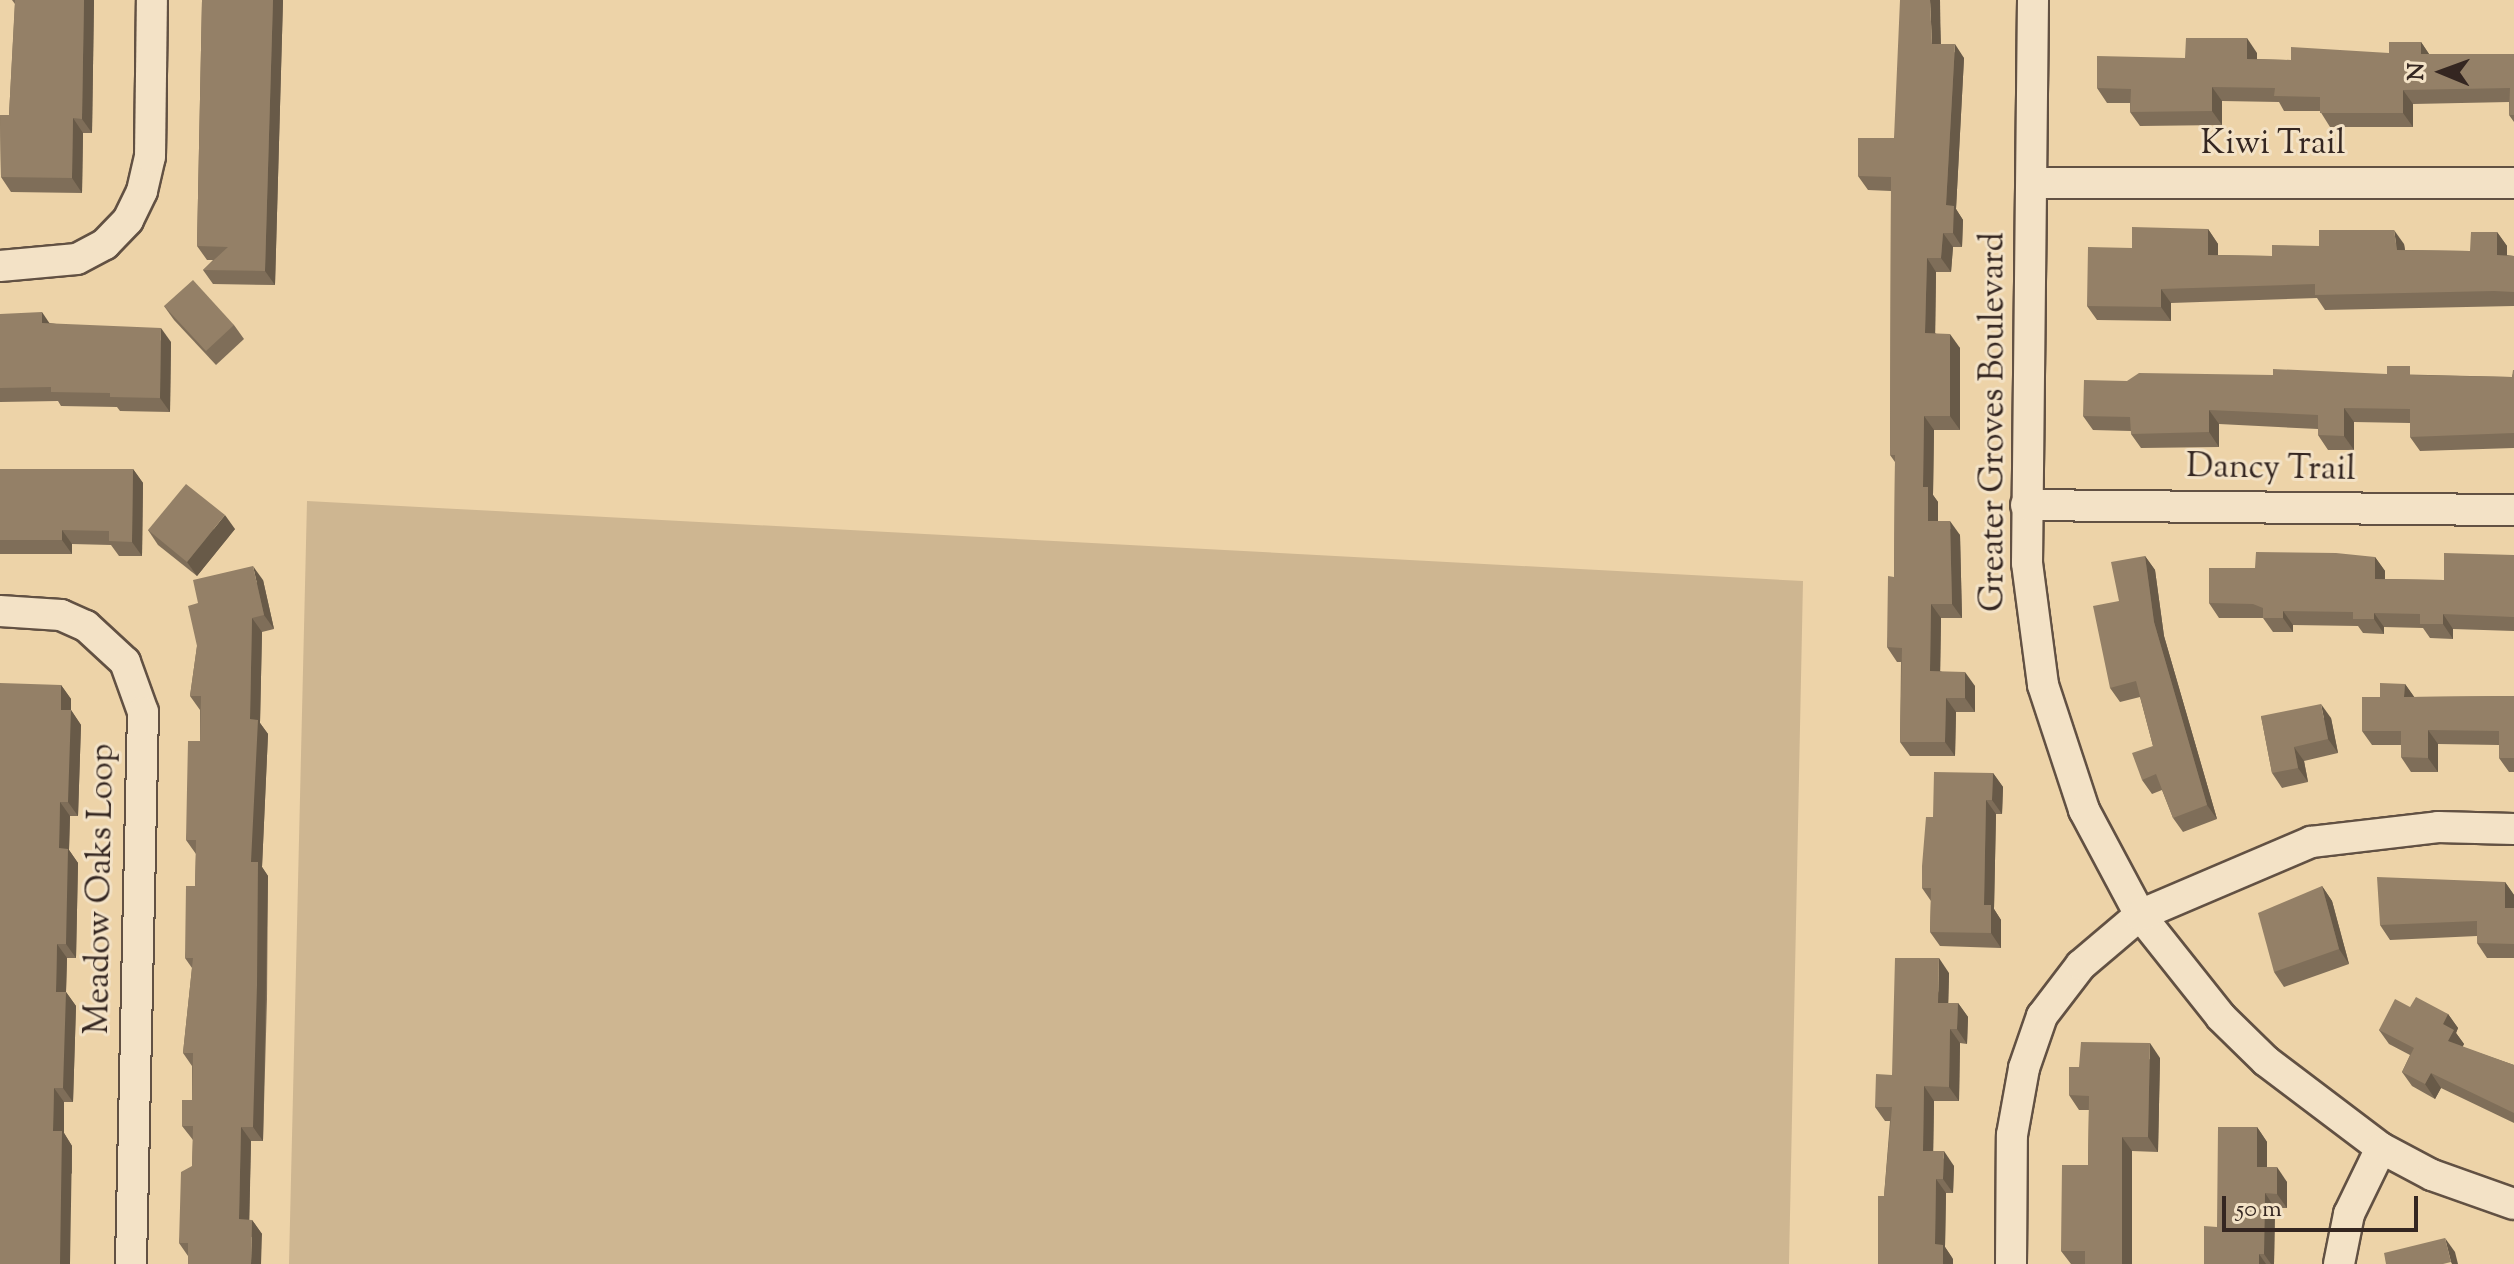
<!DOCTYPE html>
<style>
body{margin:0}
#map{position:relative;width:2514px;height:1264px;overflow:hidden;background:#edd3a8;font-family:"Sorts Mill Goudy",serif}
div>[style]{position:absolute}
.green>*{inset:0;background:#ceb691}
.roads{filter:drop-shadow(2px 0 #625143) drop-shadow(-2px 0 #625143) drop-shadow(0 2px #625143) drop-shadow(0 -2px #625143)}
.minor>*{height:30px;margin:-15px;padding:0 15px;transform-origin:15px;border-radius:15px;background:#f3e2c6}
.wall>*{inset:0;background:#7f6e59}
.shaded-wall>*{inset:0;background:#685a48}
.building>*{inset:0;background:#948067}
span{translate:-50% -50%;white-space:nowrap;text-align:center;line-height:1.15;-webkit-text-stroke:6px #f3e2c6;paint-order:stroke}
.street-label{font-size:34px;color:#342621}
.north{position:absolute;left:2402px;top:32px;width:80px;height:80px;-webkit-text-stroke:6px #f3e2c6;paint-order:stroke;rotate:271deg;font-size:22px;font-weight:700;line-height:32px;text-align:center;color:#342621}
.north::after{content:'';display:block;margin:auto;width:28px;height:36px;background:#342621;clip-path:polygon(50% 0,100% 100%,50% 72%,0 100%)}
.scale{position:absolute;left:2222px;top:1196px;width:196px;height:36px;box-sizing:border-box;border:4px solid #342621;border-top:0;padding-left:10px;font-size:24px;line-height:28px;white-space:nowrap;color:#342621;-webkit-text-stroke:6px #f3e2c6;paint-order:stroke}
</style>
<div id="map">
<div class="green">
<i style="clip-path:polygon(307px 501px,1803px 581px,1789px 1264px,289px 1264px)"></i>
</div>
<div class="roads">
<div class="minor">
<i style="left:2033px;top:0;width:563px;rotate:90.61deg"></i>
<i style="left:2027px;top:563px;width:123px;rotate:82.5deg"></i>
<i style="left:2043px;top:685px;width:132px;rotate:71.8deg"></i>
<i style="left:2084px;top:810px;width:119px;rotate:61.9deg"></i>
<i style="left:2140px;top:915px;width:130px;rotate:51.5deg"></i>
<i style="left:2221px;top:1017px;width:63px;rotate:44.4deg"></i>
<i style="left:2266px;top:1061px;width:144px;rotate:37.1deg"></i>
<i style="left:2381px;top:1148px;width:58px;rotate:27.9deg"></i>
<i style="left:2432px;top:1175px;width:87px;rotate:19.5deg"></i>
<i style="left:2032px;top:183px;width:482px"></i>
<i style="left:0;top:266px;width:77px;rotate:-5.2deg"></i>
<i style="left:77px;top:259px;width:32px;rotate:-28deg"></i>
<i style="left:105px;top:244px;width:33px;rotate:-46deg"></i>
<i style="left:128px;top:220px;width:32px;rotate:-64deg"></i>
<i style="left:142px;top:191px;width:35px;rotate:-77deg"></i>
<i style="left:150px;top:157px;width:157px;rotate:-89.3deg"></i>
<i style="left:2026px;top:505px;width:488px;rotate:0.6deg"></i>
<i style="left:0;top:611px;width:61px;rotate:3.8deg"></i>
<i style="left:61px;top:615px;width:27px;rotate:24deg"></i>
<i style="left:86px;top:626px;width:53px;rotate:42.7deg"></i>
<i style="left:125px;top:662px;width:53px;rotate:70.2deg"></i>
<i style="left:143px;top:712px;width:552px;rotate:91.25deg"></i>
<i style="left:2011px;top:1264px;width:129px;rotate:-89.6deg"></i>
<i style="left:2012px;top:1135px;width:68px;rotate:-79.8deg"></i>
<i style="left:2024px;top:1068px;width:55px;rotate:-70.9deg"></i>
<i style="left:2042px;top:1016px;width:64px;rotate:-52.6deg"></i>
<i style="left:2081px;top:965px;width:77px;rotate:-40.3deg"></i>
<i style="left:2140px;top:915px;width:186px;rotate:-23.1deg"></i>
<i style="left:2311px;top:842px;width:128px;rotate:-6.7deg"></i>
<i style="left:2438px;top:827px;width:76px;rotate:1.5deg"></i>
<i style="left:2339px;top:1264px;width:51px;rotate:-78.7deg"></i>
<i style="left:2349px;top:1214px;width:73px;rotate:-64.1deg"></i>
</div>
</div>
<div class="wall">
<i style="clip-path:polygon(12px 0,94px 0,92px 133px,83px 133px,82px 193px,11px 192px,1px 177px,0 115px,9px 115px,15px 4px)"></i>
<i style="clip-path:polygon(202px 0,283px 0,275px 285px,213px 284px,203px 270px,213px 260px,207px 260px,197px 246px)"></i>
<i style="clip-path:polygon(1940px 24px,1941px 44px,1964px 58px,1956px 209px,1963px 220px,1962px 247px,1953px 247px,1951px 272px,1936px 272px,1935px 333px,1960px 348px,1960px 430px,1934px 430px,1933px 495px,1938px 502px,1938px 521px,1960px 535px,1962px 618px,1941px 618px,1940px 671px,1975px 686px,1975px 712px,1956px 712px,1955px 756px,1910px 756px,1900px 742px,1901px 662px,1897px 662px,1887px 647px,1894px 577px,1895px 462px,1890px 455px,1891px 191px,1868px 190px,1858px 176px,1894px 138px)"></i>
<i style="clip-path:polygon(2421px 42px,2429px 54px,2514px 54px,2514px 122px,2509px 115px,2509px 102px,2413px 104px,2413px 127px,2330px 127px,2320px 111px,2284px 111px,2279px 102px,2222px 101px,2222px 125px,2140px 126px,2130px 112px,2130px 103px,2107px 103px,2097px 88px,2185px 58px,2257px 53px,2257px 59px,2291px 60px,2389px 53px)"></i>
<i style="clip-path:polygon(2208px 229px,2218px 244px,2218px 255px,2272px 256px,2319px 246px,2404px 244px,2405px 250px,2470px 251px,2497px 232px,2507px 246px,2507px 255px,2514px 256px,2514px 306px,2325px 310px,2317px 298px,2171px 303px,2171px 321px,2097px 320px,2087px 306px,2132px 248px)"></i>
<i style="clip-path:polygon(164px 306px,234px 325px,244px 339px,216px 365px,174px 320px)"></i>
<i style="clip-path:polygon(0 314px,50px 323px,171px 342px,170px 412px,120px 411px,117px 407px,61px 406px,58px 401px,0 402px)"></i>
<i style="clip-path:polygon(2514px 370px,2514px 448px,2420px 451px,2410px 437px,2410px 423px,2354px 422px,2354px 450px,2328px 450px,2318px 435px,2318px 429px,2219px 424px,2219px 447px,2141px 448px,2131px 434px,2131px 431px,2093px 430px,2083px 416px,2127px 381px,2273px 375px,2387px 374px,2512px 377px)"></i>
<i style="clip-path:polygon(0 469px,133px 469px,143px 483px,142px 556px,119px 556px,111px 545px,72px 544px,72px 554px,0 554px)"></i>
<i style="clip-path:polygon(235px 529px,197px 576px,158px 545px,148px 530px)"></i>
<i style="clip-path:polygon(2514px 555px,2514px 631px,2453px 629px,2453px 639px,2430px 638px,2423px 628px,2384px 627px,2384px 634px,2363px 633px,2358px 626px,2293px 625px,2293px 632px,2273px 632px,2263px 618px,2219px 618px,2209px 603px,2255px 568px,2375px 557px,2385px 571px,2385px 579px,2444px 580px)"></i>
<i style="clip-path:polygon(2145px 556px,2155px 570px,2164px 636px,2217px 819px,2183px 832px,2173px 818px,2162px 790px,2152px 794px,2142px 780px,2153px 746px,2140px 697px,2120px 702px,2110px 688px,2119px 601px)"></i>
<i style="clip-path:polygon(263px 580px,274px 629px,262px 632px,260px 723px,268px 734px,262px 867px,268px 876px,267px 999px,263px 1141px,251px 1141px,249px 1220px,252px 1220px,262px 1234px,188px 1256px,179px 1243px,192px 1166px,193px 1140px,182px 1126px,192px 1100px,192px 1066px,183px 1053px,192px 968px,185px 958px,195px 886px,196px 854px,186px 840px,200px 741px,200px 710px,190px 696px,197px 646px,198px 603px)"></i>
<i style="clip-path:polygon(2405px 684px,2414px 697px,2514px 696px,2514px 772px,2509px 772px,2499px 758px,2499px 745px,2438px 744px,2438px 772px,2411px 772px,2401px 757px,2401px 745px,2372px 745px,2362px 731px)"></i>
<i style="clip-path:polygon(61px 685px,71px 699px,71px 710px,81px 725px,78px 816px,70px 816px,69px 850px,78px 863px,76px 958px,67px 958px,66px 992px,76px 1006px,73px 1102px,64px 1102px,64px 1133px,72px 1146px,72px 1173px,0 1264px)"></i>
<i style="clip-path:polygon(2261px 716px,2331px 718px,2338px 753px,2304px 761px,2308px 782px,2282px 788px,2272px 773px)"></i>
<i style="clip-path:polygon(1993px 773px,2003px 787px,2002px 814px,1996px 814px,1994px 909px,2001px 920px,2001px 948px,1940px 946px,1930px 932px,1931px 901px,1922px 888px,1933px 817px)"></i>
<i style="clip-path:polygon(2505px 882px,2514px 895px,2514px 958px,2487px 958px,2477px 943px,2477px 936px,2390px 940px,2380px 925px)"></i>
<i style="clip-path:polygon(2322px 886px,2332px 901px,2349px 964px,2284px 987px,2274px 972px)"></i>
<i style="clip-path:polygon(1949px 973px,1948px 1003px,1958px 1003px,1968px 1017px,1967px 1044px,1960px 1043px,1959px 1101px,1934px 1101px,1933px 1151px,1954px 1166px,1953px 1193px,1946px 1193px,1945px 1247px,1953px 1259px,1884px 1196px,1890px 1121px,1885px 1121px,1875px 1107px)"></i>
<i style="clip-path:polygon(2410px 1007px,2448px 1014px,2458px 1028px,2456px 1033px,2464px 1044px,2462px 1047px,2514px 1065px,2514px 1123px,2441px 1088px,2435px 1099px,2412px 1086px,2402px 1072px,2410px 1055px,2389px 1044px,2379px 1030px)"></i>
<i style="clip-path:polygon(2160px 1058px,2158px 1152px,2132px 1151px,2132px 1264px,2071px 1264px,2061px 1251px,2088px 1165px,2089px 1110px,2079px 1110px,2069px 1095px,2079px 1067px)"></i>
<i style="clip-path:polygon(2257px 1127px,2267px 1142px,2267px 1167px,2287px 1182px,2287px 1208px,2275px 1208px,2274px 1264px,2204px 1264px,2217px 1227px)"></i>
</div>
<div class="shaded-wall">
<i style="clip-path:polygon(84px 0,94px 0,92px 133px,82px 119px)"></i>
<i style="clip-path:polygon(273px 0,283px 0,275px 285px,265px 271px)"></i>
<i style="clip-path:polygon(1930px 0,1940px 0,1941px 58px,1932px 44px)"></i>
<i style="clip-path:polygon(2247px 38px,2257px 53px,2257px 73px,2247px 59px)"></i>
<i style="clip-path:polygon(2421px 42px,2431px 57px,2421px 54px)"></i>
<i style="clip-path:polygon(1955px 44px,1964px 58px,1956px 209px,1963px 220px,1962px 247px,1953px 233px,1946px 205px)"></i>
<i style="clip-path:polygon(2212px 87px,2222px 101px,2222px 125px,2212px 111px)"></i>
<i style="clip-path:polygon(2403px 90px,2413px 104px,2413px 127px,2403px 113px)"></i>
<i style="clip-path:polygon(73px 118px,83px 133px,82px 193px,72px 178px)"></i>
<i style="clip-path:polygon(2208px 229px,2218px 244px,2218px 269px,2208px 255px)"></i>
<i style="clip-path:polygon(2394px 230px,2404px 244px,2407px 264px,2397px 250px)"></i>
<i style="clip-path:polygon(2497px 232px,2507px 246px,2507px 269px,2497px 255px)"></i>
<i style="clip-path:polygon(1943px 233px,1953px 247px,1951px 272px,1941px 258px)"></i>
<i style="clip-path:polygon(1927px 258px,1936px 272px,1935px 347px,1925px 333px)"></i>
<i style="clip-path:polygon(2161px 289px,2171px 303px,2171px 321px,2161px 307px)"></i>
<i style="clip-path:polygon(42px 312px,52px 327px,42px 323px)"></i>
<i style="clip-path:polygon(161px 328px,171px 342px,170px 412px,160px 398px)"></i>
<i style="clip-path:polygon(1950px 334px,1960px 348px,1960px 430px,1950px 416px)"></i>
<i style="clip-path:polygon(2344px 408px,2354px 422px,2354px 450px,2344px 436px)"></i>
<i style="clip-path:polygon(2209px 410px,2219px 424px,2219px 447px,2209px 432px)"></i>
<i style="clip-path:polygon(1924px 416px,1934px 430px,1933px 495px,1938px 502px,1938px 535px,1928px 521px,1923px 487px)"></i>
<i style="clip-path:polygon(133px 469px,143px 483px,142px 556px,132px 542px)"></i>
<i style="clip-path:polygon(225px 515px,235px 529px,197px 576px,187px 562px)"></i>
<i style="clip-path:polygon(1950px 521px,1960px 535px,1962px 618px,1952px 604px)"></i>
<i style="clip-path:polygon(62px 530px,72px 544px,72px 554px,62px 540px)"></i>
<i style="clip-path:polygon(2145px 556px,2155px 570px,2164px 636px,2217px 819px,2207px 805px,2154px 622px)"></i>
<i style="clip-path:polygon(2375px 557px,2385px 571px,2385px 593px,2375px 579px)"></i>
<i style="clip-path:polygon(253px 566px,263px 580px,274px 629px,264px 615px)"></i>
<i style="clip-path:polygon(1931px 604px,1941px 618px,1940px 685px,1930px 671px)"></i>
<i style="clip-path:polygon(2283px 611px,2293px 625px,2293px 632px,2283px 618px)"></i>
<i style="clip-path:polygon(2374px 613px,2384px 627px,2384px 634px,2374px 619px)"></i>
<i style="clip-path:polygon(2443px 614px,2453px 629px,2453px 639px,2443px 624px)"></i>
<i style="clip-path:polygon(252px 618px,262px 632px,260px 723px,268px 734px,262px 867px,268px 876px,263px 1141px,253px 1127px,250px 719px)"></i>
<i style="clip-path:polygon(1965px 672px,1975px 686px,1975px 712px,1965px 698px)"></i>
<i style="clip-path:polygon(2405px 684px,2415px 698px,2404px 697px)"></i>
<i style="clip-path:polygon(61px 685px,71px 699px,71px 720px,71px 710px,81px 725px,78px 816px,68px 802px,61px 710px)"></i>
<i style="clip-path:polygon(1946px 698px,1956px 712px,1955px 756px,1945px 742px)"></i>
<i style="clip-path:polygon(2321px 704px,2331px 718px,2338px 753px,2328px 739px)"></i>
<i style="clip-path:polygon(2428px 730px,2438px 744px,2438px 772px,2428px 758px)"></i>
<i style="clip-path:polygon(2294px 747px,2304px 761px,2308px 782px,2298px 768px)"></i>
<i style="clip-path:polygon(1993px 773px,2003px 787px,2002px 814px,1992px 800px)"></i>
<i style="clip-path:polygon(1986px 800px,1996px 814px,1994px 909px,2001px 920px,2001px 948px,1991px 933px,1984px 905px)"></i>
<i style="clip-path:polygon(60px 802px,70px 816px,69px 850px,78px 863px,76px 958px,66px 944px,59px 848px)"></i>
<i style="clip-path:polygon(2505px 882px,2514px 895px,2514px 921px,2505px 908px)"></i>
<i style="clip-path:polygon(2322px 886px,2332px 901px,2349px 964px,2339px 949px)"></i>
<i style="clip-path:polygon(57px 944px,67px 958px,66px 992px,76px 1006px,73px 1102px,63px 1088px,56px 992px)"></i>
<i style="clip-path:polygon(1939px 958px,1949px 973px,1948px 1017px,1938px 1003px)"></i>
<i style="clip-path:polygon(1958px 1003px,1968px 1017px,1967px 1044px,1957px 1029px)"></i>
<i style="clip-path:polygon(2448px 1014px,2458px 1028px,2456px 1033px,2464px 1044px,2458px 1056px,2448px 1041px,2443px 1024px)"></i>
<i style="clip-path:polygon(1950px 1029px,1960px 1043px,1959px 1101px,1949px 1087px)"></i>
<i style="clip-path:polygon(2150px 1043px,2160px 1058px,2158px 1152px,2148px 1137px)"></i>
<i style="clip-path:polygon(2431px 1073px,2441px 1088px,2435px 1099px,2425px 1084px)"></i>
<i style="clip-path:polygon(1924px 1086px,1934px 1101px,1933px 1165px,1923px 1151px)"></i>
<i style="clip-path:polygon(54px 1088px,64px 1102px,64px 1133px,72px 1146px,70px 1264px,60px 1264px,53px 1131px)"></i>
<i style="clip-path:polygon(241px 1127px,251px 1141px,249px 1234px,239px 1219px)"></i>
<i style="clip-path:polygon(2257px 1127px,2267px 1142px,2267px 1181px,2257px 1167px)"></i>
<i style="clip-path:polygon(2122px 1137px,2132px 1151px,2132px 1264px,2122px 1264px)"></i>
<i style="clip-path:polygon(1944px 1151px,1954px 1166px,1953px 1193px,1943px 1179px)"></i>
<i style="clip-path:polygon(2277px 1167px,2287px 1182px,2287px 1208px,2277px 1194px)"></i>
<i style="clip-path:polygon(1936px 1179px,1946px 1193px,1945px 1247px,1953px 1259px,1953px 1264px,1943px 1264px,1935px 1244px)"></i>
<i style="clip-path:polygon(2265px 1193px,2275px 1208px,2274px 1264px,2271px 1264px,2264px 1254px)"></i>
<i style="clip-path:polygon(252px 1220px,262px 1234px,261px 1264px,251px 1264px)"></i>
<i style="clip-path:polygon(2445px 1238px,2455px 1252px,2458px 1264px,2452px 1264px,2451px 1262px)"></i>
<i style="clip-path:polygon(2259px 1254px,2266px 1264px,2259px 1264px)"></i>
</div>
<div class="building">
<i style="clip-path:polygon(15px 0,84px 0,82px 119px,73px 118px,72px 178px,1px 177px,0 115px,9px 115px)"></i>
<i style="clip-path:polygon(202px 0,273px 0,265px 271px,203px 270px,228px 247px,197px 246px)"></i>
<i style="clip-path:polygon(1900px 0,1930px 0,1932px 44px,1955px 44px,1946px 205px,1954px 206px,1953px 233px,1943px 233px,1941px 258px,1927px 258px,1925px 333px,1950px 334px,1950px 416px,1924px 416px,1923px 487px,1928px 487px,1928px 521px,1950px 521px,1952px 604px,1931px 604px,1930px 671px,1965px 672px,1965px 698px,1946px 698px,1945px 742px,1900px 742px,1902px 648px,1887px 647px,1888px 576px,1894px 577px,1895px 455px,1890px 455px,1891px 177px,1858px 176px,1858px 138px,1894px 138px)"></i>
<i style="clip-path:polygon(2186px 38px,2247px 38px,2247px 59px,2291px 60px,2291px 47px,2389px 53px,2389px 42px,2421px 42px,2421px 54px,2514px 54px,2514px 115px,2509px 115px,2510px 88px,2403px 90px,2403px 113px,2320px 113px,2320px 97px,2274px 96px,2275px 88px,2212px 87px,2212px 111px,2130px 112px,2131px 89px,2097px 88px,2097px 56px,2185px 58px)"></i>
<i style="clip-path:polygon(2132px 227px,2208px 229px,2208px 255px,2272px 256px,2272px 245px,2319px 246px,2319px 230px,2394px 230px,2397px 250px,2470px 251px,2471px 232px,2497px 232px,2497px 255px,2514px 256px,2514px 292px,2494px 291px,2315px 295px,2315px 284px,2161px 289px,2161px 307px,2087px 306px,2088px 247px,2132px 248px)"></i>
<i style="clip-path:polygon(193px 280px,234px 325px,206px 351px,164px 306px)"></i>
<i style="clip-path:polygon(42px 312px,42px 323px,161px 328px,160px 398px,110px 397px,110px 393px,51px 392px,51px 387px,0 388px,0 314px)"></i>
<i style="clip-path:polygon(2387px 366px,2410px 366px,2410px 375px,2512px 377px,2513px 370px,2514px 370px,2514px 433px,2410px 437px,2410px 409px,2344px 408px,2344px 436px,2318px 435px,2318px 415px,2209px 410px,2209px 432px,2131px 434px,2130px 417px,2083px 416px,2084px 380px,2127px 381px,2139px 373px,2273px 375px,2273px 369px,2387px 374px)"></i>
<i style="clip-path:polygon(0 469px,133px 469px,132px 542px,109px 541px,109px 531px,62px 530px,62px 540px,0 540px)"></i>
<i style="clip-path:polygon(186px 484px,225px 515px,187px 562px,148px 530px)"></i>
<i style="clip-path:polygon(2256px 552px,2336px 553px,2375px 557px,2375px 579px,2444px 580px,2444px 553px,2514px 555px,2514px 617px,2443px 614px,2443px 624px,2420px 624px,2420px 614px,2374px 613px,2374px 619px,2353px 619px,2353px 612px,2283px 611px,2283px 618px,2263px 618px,2263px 608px,2253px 604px,2209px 603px,2209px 568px,2255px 568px)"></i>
<i style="clip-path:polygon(2145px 556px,2154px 622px,2207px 805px,2173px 818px,2156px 774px,2142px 780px,2132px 753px,2153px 746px,2136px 681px,2110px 688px,2093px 606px,2119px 601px,2111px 562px)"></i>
<i style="clip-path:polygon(253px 566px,264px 615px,252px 618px,250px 719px,258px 720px,251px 862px,258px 862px,257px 985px,253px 1127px,241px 1127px,239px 1219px,252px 1220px,251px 1264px,188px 1264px,188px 1243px,179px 1243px,181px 1172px,192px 1166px,193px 1126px,182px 1126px,182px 1100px,192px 1100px,193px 1053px,183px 1053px,193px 958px,185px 958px,186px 886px,195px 886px,196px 840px,186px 840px,187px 789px,188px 741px,200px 741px,201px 696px,190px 696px,197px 646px,188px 606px,198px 603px,193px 580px)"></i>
<i style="clip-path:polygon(0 683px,61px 685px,61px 710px,71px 710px,68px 802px,60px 802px,59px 848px,68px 849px,66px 944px,57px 944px,56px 992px,66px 992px,63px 1088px,54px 1088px,53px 1131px,62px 1131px,60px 1264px,0 1264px)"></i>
<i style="clip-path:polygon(2380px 683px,2405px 684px,2404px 697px,2514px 696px,2514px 758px,2499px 758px,2499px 731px,2428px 730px,2428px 758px,2401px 757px,2401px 731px,2362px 731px,2362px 697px,2380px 697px)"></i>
<i style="clip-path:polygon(2321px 704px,2328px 739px,2294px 747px,2298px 768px,2272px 773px,2261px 716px)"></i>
<i style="clip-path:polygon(1934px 772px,1993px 773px,1992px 800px,1986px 800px,1984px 905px,1991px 905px,1991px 933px,1930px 932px,1931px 888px,1922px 888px,1922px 866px,1926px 817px,1933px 817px)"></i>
<i style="clip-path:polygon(2377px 877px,2505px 882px,2505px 908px,2514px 908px,2514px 944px,2477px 943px,2477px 921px,2380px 925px)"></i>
<i style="clip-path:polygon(2322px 886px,2339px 949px,2274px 972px,2258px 913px)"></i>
<i style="clip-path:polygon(1895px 958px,1939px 958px,1938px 1003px,1958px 1003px,1957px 1029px,1950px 1029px,1949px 1087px,1924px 1086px,1923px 1151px,1944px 1151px,1943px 1179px,1936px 1179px,1935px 1244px,1943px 1245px,1943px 1264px,1878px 1264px,1878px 1196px,1884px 1196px,1892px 1107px,1875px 1107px,1876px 1074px,1892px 1075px)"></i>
<i style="clip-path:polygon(2416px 997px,2448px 1014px,2443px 1024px,2454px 1030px,2448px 1041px,2514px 1065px,2514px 1113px,2431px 1073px,2425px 1084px,2402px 1072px,2414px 1048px,2379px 1030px,2395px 999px,2410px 1007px)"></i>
<i style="clip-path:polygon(2081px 1042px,2150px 1043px,2148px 1137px,2122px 1137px,2122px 1264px,2085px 1264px,2085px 1251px,2061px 1251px,2062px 1165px,2088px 1165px,2089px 1096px,2069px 1095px,2069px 1067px,2079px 1067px)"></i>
<i style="clip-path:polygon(2218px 1127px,2257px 1127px,2257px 1167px,2277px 1167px,2277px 1194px,2265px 1193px,2264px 1254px,2259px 1254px,2259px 1264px,2204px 1264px,2204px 1226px,2217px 1227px)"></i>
<i style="clip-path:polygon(2445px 1238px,2451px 1262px,2443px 1264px,2386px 1264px,2384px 1253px)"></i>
</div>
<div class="street-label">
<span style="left:2273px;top:145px">Kiwi Trail</span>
<span style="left:1994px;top:422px;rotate:-90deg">Greater Groves Boulevard</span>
<span style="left:2271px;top:469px;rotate:1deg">Dancy Trail</span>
<span style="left:101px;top:889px;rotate:-89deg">Meadow Oaks Loop</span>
</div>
<div class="north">N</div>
<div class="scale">50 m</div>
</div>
